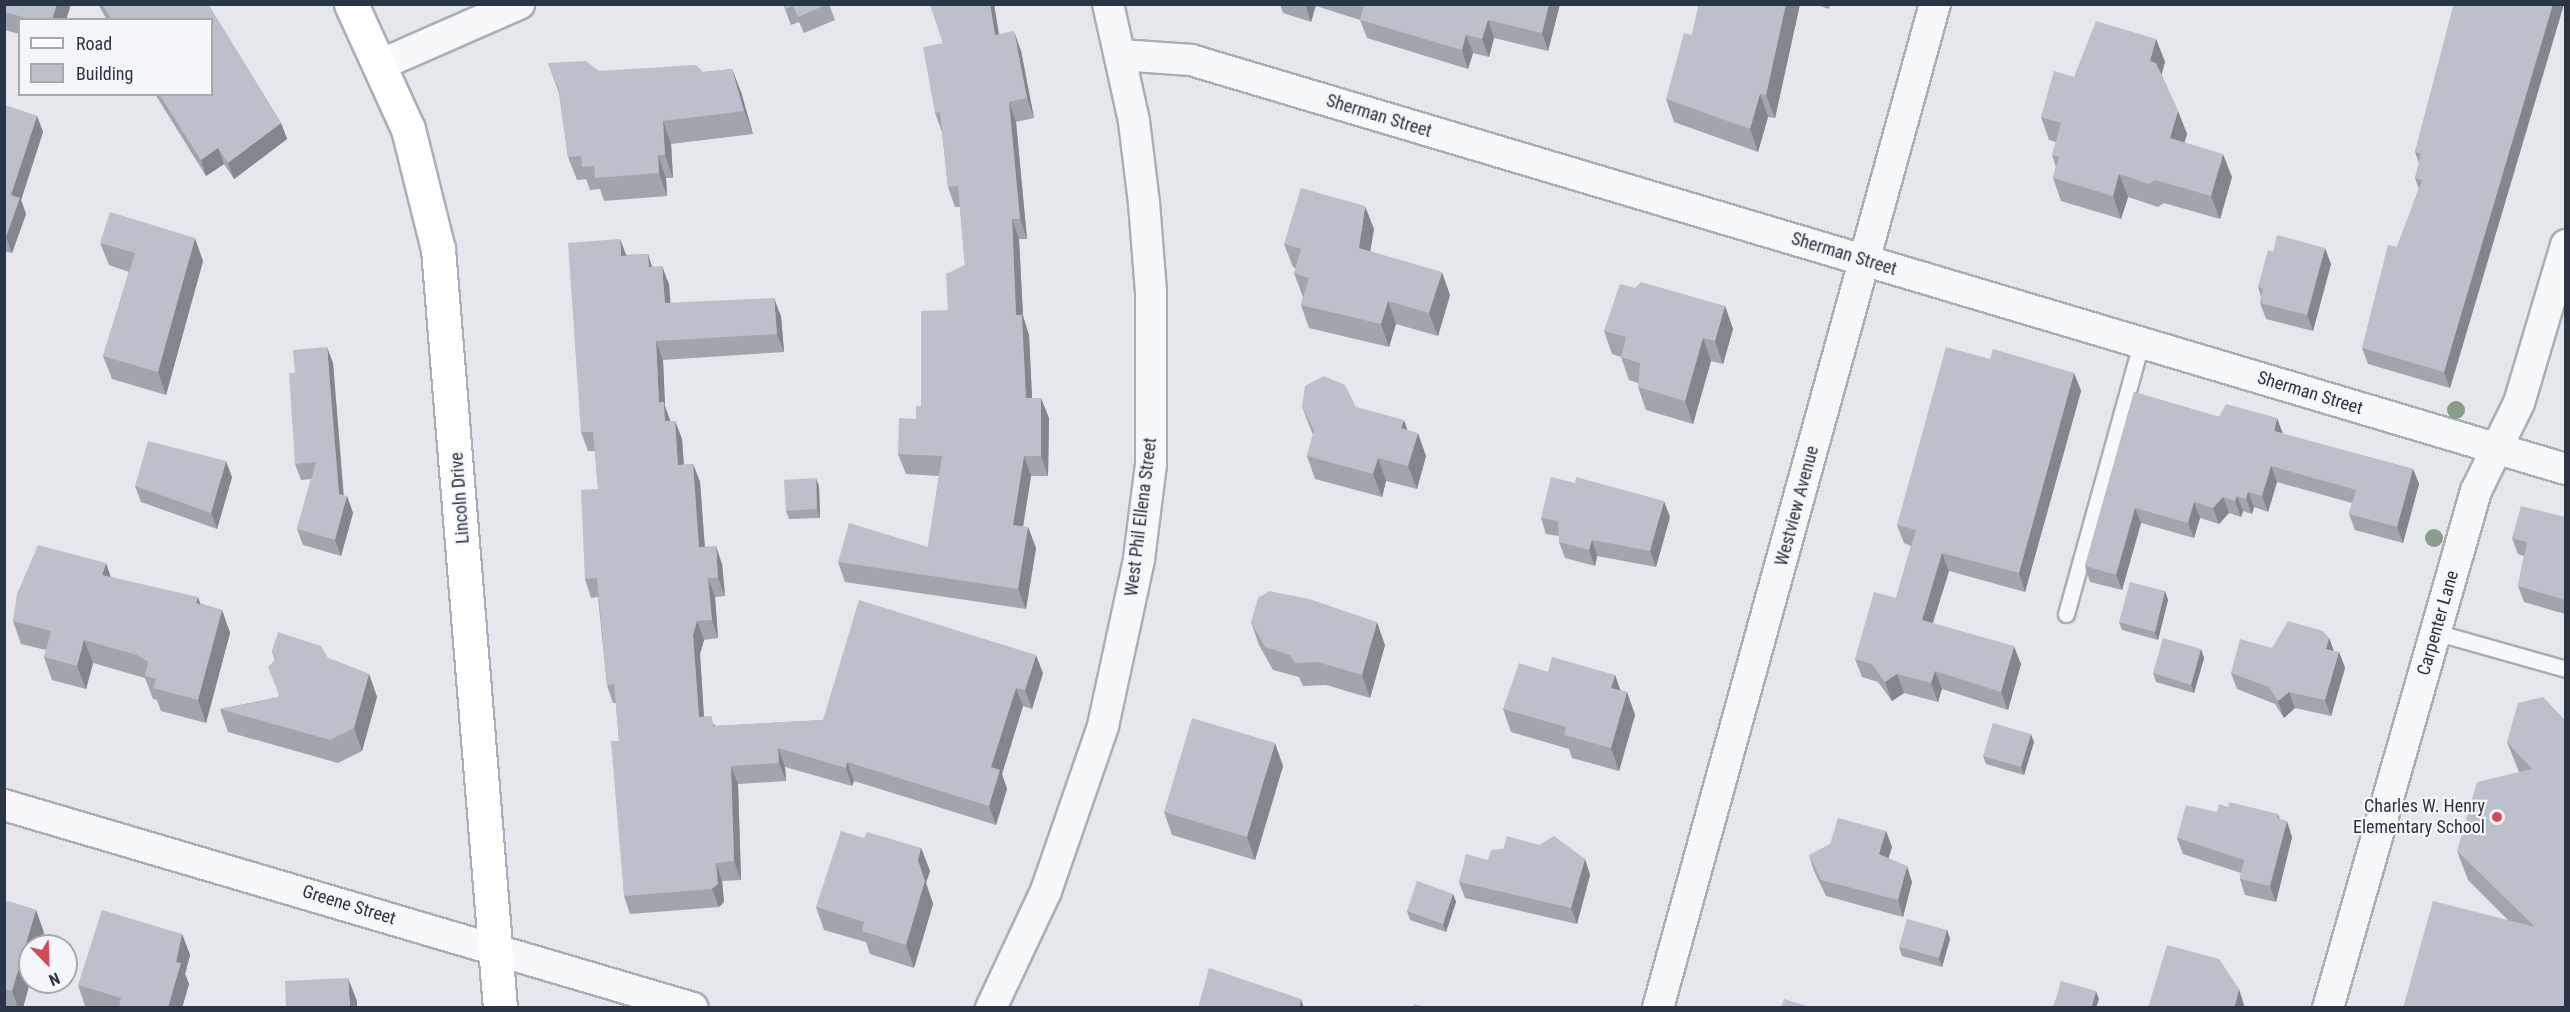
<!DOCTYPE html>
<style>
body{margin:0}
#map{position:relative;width:2570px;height:1012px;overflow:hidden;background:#e4e7ec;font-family:"Roboto Condensed",sans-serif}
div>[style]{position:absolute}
.roads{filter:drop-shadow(2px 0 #a9aeb7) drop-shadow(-2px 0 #a9aeb7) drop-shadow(0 2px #a9aeb7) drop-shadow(0 -2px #a9aeb7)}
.service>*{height:15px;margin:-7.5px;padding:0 7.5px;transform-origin:7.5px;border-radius:7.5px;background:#f7f8fa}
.minor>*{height:30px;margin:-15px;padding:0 15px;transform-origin:15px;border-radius:15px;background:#f7f8fa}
.primary>*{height:33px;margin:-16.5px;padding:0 16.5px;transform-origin:16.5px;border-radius:16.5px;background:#fff}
.trees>*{width:18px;height:18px;margin:-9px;border-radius:50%;background:#899d89}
.wall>*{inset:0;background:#a1a5ae}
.shaded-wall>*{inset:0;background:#83868d}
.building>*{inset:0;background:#bbc0ca}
.dots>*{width:16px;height:16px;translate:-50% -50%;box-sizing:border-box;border:3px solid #f4f6f9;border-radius:50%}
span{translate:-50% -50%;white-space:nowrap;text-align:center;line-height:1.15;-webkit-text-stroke:4.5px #f4f6f9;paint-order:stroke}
.street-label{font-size:18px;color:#2b3445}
.poi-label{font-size:18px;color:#2b3445}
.right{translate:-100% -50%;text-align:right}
.frame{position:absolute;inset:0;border:6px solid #2b3445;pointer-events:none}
.legend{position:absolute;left:18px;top:18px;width:195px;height:78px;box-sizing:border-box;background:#f4f6f9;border:2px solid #a4a8b1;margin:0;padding:8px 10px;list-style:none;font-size:18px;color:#2b3445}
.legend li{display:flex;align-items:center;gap:12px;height:30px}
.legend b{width:30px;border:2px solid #a4a8b1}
.north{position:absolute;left:18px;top:934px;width:60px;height:60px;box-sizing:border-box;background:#f4f6f9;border:2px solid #a4a8b1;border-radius:50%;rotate:157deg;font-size:16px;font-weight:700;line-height:24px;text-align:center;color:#2b3445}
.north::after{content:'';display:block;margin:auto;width:21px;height:27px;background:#d1495b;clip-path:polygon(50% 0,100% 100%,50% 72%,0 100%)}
</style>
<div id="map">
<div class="roads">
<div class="service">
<i style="left:2066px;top:614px;width:281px;rotate:-74.5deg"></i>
<i style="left:2435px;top:632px;width:136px;rotate:15.8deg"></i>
</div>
<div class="minor">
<i style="left:1121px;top:55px;width:70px;rotate:4.1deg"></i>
<i style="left:1191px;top:60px;width:1435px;rotate:16.57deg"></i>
<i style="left:382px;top:64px;width:150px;rotate:-23.7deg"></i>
<i style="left:4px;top:805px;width:718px;rotate:16.42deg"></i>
<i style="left:991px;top:1008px;width:129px;rotate:-64.8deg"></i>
<i style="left:1046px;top:891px;width:175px;rotate:-70.9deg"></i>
<i style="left:1103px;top:726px;width:171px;rotate:-77.8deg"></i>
<i style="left:1139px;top:559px;width:96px;rotate:-82.8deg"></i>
<i style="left:1151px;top:464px;width:172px;rotate:-90deg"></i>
<i style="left:1151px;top:292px;width:89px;rotate:-94.5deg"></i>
<i style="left:1144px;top:203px;width:83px;rotate:-97deg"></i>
<i style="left:1134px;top:121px;width:120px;rotate:-102.5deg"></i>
<i style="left:1658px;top:1008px;width:1042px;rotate:-74.58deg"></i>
<i style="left:2328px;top:1008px;width:538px;rotate:-74.03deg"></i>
<i style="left:2476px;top:491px;width:98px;rotate:-64deg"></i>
<i style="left:2519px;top:403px;width:165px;rotate:-73.4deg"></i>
</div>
<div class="primary">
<i style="left:351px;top:4px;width:137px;rotate:65.5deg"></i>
<i style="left:408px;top:129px;width:124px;rotate:76deg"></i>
<i style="left:438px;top:249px;width:762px;rotate:85.33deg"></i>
</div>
</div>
<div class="trees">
<i style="left:2456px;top:410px"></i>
<i style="left:2434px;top:538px"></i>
</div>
<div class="wall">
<i style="clip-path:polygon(4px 4px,71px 4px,66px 20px,20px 20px,20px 34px,4px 30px)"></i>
<i style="clip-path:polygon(98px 4px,208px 4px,281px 123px,287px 139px,234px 179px,224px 164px,206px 176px,155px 94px,212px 94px,212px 20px,107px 20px)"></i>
<i style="clip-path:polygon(783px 4px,829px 4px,835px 20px,804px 33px,799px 22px,791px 25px)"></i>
<i style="clip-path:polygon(930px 4px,994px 4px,999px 34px,1021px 51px,1034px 118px,1016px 122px,1027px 239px,1019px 239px,1023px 316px,1029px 335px,1032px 398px,1049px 418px,1048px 476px,1031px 476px,1023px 527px,1028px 527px,1036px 548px,1026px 609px,845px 582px,838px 562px,928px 547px,939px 476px,906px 474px,898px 454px,916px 419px,921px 406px,948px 310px,965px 265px,960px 207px,955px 207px,948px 187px,942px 132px,935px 113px,943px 43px)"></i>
<i style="clip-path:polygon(1280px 4px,1560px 4px,1548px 51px,1494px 38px,1489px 57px,1473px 53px,1468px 69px,1367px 38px,1360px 20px,1316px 6px,1311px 22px,1283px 13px)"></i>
<i style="clip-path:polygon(1699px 4px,1800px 4px,1775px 118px,1768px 117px,1758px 152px,1674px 122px,1666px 99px,1692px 35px)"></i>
<i style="clip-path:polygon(1814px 4px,1830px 4px,1829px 9px)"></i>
<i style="clip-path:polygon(2454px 4px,2564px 4px,2450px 388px,2368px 364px,2362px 348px,2397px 247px,2419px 189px,2415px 178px,2419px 163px,2415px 152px)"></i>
<i style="clip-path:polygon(2156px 39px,2165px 62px,2161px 74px,2178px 111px,2187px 134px,2184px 142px,2232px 177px,2220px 219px,2164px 203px,2158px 207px,2128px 197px,2121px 219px,2061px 201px,2053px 178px,2056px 167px,2052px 155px,2056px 142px,2049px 140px,2041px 117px,2074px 77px)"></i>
<i style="clip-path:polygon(548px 63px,599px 71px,703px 72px,732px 69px,741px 92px,753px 134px,671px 144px,673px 178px,666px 178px,667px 196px,604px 201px,600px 189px,590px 190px,586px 179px,577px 180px,568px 157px,559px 93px)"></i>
<i style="clip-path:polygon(4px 105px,37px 116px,43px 132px,21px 200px,26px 214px,12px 253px,4px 251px)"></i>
<i style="clip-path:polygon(1374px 229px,1370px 251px,1450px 295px,1438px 336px,1396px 324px,1389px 347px,1309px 328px,1301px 305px,1303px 297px,1294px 273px,1296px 268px,1293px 267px,1284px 244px)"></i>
<i style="clip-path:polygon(100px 243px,203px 261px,166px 395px,112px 379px,103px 356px,129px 272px,109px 265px)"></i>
<i style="clip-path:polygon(2273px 252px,2331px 264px,2313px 331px,2266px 319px,2260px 303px,2261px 297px,2258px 287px)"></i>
<i style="clip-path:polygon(648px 254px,652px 267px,669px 284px,670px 303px,781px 316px,784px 352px,663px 360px,665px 406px,670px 421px,675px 421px,682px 439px,684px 465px,693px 464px,700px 482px,705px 547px,722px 564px,725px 596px,715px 597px,718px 638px,704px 640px,700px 654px,704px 716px,716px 726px,823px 720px,1043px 673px,1032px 709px,1023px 706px,1002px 774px,1007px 789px,996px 825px,854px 781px,852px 786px,785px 767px,786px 781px,738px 784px,741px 880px,722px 881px,724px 902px,719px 907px,630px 914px,624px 896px,619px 741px,616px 703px,613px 703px,607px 685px,598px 597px,591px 598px,585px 579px,598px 489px,595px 451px,588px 451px,581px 432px,626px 255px)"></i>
<i style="clip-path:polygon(1635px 288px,1725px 306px,1733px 329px,1723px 364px,1711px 361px,1693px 424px,1646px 410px,1638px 387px,1638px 383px,1629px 380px,1621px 357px,1612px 354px,1604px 331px)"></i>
<i style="clip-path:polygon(1990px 359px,2074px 373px,2081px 391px,2025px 592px,1949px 571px,1933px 623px,2021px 664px,2008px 710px,1942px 689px,1938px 702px,1904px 693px,1892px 701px,1878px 682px,1862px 677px,1855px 659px,1896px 598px,1911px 546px,1904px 543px,1897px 525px)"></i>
<i style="clip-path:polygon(333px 363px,344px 496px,347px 496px,353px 513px,341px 556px,303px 545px,297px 529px,311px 479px,301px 480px,295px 464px)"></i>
<i style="clip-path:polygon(2134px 392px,2219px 417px,2413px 469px,2419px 484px,2403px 543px,2355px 530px,2349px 514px,2352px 503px,2277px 482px,2268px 512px,2254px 507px,2252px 514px,2243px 511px,2241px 517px,2229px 513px,2219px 524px,2200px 518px,2194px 538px,2141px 523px,2122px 590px,2090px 582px,2085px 566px)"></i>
<i style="clip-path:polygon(1302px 407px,1356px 407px,1407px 430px,1426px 456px,1417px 489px,1386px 481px,1382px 497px,1315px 479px,1307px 456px,1313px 435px)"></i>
<i style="clip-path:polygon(232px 477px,217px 529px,141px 502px,135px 486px)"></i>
<i style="clip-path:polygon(819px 486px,820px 518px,789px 519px,786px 511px)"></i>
<i style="clip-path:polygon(1670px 517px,1656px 567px,1597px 556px,1595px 566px,1565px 558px,1559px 542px,1559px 536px,1546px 534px,1541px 518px)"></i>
<i style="clip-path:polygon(2565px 517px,2565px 614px,2524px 602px,2518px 586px,2524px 556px,2518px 554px,2512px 538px)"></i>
<i style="clip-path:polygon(111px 577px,222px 610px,230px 633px,206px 723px,161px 711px,157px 700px,153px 699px,145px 678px,93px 663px,86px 689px,52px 680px,44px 657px,46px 650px,21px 644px,13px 621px)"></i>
<i style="clip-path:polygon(2165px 591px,2168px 600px,2158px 640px,2122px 630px,2119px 622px)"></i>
<i style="clip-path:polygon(1251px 622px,1385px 645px,1370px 698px,1326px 685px,1303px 686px,1299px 677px,1273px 670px,1259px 645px)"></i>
<i style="clip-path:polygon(2329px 638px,2334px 651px,2339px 652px,2345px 668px,2331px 716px,2295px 708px,2284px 718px,2275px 704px,2237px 689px,2231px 673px,2272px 648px)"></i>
<i style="clip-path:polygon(2201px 649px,2204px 658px,2194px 693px,2156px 682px,2153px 673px)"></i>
<i style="clip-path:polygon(272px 651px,328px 658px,369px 674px,377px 697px,362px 751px,338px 763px,228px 732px,220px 709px,279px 697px,275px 660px)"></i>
<i style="clip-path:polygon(1548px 672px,1615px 675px,1620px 690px,1627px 692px,1635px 715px,1619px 771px,1572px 758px,1569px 749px,1511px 732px,1503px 709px)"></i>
<i style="clip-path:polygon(2543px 697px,2565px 1008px,2509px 921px,2468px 880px,2457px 851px,2519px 772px,2507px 742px)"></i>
<i style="clip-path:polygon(2034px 742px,2024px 775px,1986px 764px,1983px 756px)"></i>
<i style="clip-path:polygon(1283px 766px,1255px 860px,1172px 835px,1164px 812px)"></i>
<i style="clip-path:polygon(2228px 807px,2278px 814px,2280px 819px,2292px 837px,2276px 902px,2245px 895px,2240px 879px,2241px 873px,2183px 854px,2177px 838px,2217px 812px)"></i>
<i style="clip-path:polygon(1886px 831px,1892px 847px,1888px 858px,1912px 882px,1903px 917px,1826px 896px,1814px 871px,1809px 855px)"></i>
<i style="clip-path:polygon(864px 838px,921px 848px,930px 871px,926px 883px,933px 904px,914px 968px,870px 954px,866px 942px,824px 930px,816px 907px)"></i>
<i style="clip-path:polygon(1585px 859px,1590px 875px,1577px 924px,1465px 898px,1459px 882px,1488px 860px)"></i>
<i style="clip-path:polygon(1453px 894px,1456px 902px,1446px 932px,1410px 920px,1407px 911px)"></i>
<i style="clip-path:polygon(4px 900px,36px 910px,44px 933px,30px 946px,30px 982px,23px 1008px,4px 1008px)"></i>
<i style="clip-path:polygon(1947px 930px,1950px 939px,1942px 967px,1902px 956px,1899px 947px)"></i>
<i style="clip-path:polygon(182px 934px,190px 955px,185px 974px,189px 984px,182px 1008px,90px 1008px,85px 1006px,78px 985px)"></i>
</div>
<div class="shaded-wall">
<i style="clip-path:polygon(57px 4px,71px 4px,66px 20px,52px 20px)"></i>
<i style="clip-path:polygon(990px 4px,994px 4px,1002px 55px,995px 35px)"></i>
<i style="clip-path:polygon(1305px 4px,1316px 4px,1311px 22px)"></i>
<i style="clip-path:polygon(1549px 4px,1560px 4px,1548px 51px,1542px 33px)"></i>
<i style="clip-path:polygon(1786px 4px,1800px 4px,1775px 118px,1766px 95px)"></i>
<i style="clip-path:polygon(2553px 4px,2564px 4px,2450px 388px,2444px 372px)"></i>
<i style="clip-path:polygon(1488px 20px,1494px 38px,1489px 57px,1482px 39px)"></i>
<i style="clip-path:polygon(1014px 31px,1021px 51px,1034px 118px,1027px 98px)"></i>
<i style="clip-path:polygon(1466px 35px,1473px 53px,1468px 69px,1462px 50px)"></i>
<i style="clip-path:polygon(2156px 39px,2165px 62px,2159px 84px,2150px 61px)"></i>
<i style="clip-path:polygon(732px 69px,741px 92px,753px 134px,744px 111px)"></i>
<i style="clip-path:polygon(1760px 94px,1768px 117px,1758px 152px,1750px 129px)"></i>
<i style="clip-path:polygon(1009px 102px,1016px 122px,1027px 239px,1020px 219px)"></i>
<i style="clip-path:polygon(2178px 111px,2187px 134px,2179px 161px,2170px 138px)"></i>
<i style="clip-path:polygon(37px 116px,43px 132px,21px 200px,26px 214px,12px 253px,6px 237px,11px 195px)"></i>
<i style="clip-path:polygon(663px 121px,671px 144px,673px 178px,665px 155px)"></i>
<i style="clip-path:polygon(281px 123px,287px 139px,234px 179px,228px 163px)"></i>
<i style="clip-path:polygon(218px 148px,224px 164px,206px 176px,201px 160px)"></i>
<i style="clip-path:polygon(2223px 154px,2232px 177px,2220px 219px,2211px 196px)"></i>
<i style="clip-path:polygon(658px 155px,666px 178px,667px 196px,659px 173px)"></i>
<i style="clip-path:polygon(2119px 174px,2128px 197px,2121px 219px,2113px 196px)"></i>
<i style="clip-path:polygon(1365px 206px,1374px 229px,1367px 271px,1359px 248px)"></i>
<i style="clip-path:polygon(1012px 219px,1019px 239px,1023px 316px,1029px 335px,1033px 418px,1026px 398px,1016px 315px)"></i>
<i style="clip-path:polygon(195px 238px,203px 261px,166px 395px,158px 372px)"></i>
<i style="clip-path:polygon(620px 239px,627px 257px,621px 256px)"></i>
<i style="clip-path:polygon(2325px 248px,2331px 264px,2313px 331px,2307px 315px)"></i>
<i style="clip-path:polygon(648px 254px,654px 273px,649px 267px)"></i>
<i style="clip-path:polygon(662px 266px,669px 284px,672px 322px,665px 303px)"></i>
<i style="clip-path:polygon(1442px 272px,1450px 295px,1438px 336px,1429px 313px)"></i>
<i style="clip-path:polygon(774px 298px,781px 316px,784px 352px,777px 334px)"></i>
<i style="clip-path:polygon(1388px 301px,1396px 324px,1389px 347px,1381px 324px)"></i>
<i style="clip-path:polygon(1725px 306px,1733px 329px,1723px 364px,1715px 341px)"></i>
<i style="clip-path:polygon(1703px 338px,1711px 361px,1693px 424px,1685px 401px)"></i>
<i style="clip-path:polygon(656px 341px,663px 360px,665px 406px,670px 420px,672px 439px,659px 402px)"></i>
<i style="clip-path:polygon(327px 347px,333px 363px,344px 504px,347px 496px,353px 513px,341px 556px,335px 540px,339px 494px)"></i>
<i style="clip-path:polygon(2074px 373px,2081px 391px,2025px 592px,2019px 573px)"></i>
<i style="clip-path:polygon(1041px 398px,1049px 418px,1048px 476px,1041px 456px)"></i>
<i style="clip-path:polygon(2277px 418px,2283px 434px,2274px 431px)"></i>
<i style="clip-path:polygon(1404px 420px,1412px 443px,1401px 428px)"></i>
<i style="clip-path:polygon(675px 421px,682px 439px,685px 484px,678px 465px)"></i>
<i style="clip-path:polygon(1418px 433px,1426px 456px,1417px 489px,1408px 466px)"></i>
<i style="clip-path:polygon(1024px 456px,1031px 476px,1020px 545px,1013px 525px)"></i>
<i style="clip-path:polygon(1378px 458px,1386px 481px,1382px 497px,1373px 474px)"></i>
<i style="clip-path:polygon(226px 461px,232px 477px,217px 529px,211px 513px)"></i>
<i style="clip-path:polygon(693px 464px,700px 482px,706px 566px,699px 547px)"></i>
<i style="clip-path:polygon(2271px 466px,2277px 482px,2268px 512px,2262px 496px)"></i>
<i style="clip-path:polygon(2413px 469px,2419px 484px,2403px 543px,2397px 527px)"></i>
<i style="clip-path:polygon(816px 478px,819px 486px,820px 518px,817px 509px)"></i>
<i style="clip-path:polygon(2248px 492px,2254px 507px,2252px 514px,2246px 499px)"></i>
<i style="clip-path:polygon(2237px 496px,2243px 511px,2241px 517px,2235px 501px)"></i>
<i style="clip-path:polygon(2223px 497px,2229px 513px,2219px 524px,2213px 508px)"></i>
<i style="clip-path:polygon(1664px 501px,1670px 517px,1656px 567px,1650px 551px)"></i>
<i style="clip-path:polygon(2194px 502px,2200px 518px,2194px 538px,2188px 523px)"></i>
<i style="clip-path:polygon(2135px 508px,2141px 523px,2122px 590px,2116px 575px)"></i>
<i style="clip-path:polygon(1028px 527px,1036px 548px,1026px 609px,1018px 589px)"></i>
<i style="clip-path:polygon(1592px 540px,1597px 556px,1595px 566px,1589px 550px)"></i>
<i style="clip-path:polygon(716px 546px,722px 564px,725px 596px,718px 578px)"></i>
<i style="clip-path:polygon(1942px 553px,1949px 571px,1928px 638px,1922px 620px)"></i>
<i style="clip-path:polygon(106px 563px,114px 586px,102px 575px)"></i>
<i style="clip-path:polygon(708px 578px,715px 597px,718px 638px,712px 620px)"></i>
<i style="clip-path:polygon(2165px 591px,2168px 600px,2158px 640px,2155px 632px)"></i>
<i style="clip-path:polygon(198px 597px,206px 620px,196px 603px)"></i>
<i style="clip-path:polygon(222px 610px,230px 633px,206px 723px,198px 700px)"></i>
<i style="clip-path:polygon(697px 621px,704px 640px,700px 654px,705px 735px,699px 717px,693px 635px)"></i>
<i style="clip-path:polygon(1377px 622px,1385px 645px,1370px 698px,1362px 675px)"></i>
<i style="clip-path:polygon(2329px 638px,2335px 654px,2326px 649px)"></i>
<i style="clip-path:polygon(84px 640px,93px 663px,86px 689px,77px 666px)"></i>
<i style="clip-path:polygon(2014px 646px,2021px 664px,2008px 710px,2001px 692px)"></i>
<i style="clip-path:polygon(2201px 649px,2204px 658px,2194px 693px,2191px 685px)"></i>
<i style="clip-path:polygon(2339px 652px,2345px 668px,2331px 716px,2325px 700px)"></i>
<i style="clip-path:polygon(1036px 655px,1043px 673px,1032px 709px,1025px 690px)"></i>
<i style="clip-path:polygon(1935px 671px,1942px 689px,1938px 702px,1931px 683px)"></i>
<i style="clip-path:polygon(369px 674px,377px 697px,362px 751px,354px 728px)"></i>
<i style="clip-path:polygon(1897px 674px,1904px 693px,1892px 701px,1885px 682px)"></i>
<i style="clip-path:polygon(1615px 675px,1623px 698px,1611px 688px)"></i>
<i style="clip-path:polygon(1016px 688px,1023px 706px,1002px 774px,1007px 789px,996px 825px,989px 806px,991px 767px)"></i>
<i style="clip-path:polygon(1627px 692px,1635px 715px,1619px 771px,1611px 748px)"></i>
<i style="clip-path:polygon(2289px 692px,2295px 708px,2284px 718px,2278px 701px)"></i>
<i style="clip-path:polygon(2031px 734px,2034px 742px,2024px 775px,2021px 767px)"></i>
<i style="clip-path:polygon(1275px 743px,1283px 766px,1255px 860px,1247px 837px)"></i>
<i style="clip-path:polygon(778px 748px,785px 767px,786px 781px,779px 763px)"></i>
<i style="clip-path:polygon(847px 762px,854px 781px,852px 786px,846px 768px)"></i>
<i style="clip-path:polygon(731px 766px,738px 784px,741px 880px,734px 861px)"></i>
<i style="clip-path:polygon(2287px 821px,2292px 837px,2276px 902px,2270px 886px)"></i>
<i style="clip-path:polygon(1886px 831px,1892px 847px,1885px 870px,1879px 854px)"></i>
<i style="clip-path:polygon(921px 848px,930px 871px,926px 883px,933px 904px,914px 968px,906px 945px,918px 860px)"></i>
<i style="clip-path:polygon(1585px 859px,1590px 875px,1577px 924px,1571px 908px)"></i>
<i style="clip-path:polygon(716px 863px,722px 881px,724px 902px,719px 907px,712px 889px)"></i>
<i style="clip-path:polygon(1907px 866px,1912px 882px,1903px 917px,1898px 900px)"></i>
<i style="clip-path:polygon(1453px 894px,1456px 902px,1446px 932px,1443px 924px)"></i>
<i style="clip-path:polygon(36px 910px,44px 933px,40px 946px,30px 946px,30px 982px,23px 1008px,18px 1008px,12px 991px)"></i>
<i style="clip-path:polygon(1947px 930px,1950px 939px,1942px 967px,1939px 958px)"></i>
<i style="clip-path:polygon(182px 934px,190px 955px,185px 974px,189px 984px,182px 1008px,168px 1008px,176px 962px)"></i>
<i style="clip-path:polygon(348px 978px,357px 1001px,357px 1008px,350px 1008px)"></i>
<i style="clip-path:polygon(2239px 989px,2244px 1005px,2244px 1008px,2234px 1008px)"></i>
<i style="clip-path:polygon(2096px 991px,2099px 999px,2096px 1008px,2091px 1008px)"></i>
<i style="clip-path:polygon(1301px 999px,1304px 1008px,1299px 1008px)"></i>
</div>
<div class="building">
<i style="clip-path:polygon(4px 4px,57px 4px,52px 20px,34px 20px,4px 12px)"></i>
<i style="clip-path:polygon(102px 4px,208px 4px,281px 123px,228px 163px,218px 148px,201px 160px,159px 94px,212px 94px,212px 20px,112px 20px)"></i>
<i style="clip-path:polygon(784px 4px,828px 4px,798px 17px,793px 6px,785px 9px)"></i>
<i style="clip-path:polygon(930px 4px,990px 4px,995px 35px,1014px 31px,1027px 98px,1009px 102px,1020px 219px,1012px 219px,1016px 315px,1022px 315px,1026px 398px,1041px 398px,1041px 456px,1024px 456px,1013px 525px,1028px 527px,1018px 589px,838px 562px,849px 523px,928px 547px,942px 456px,898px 454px,899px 418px,916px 419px,916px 406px,921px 406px,921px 311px,948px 310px,946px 274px,965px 265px,958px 186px,948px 187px,940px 112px,935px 113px,923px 47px,943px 43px)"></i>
<i style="clip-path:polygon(1362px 4px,1549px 4px,1542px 33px,1488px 20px,1482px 39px,1466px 35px,1462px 50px,1360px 20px,1364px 5px)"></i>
<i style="clip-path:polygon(1699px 4px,1786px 4px,1766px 95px,1760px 94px,1750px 129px,1666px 99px,1684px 33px,1692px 35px)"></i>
<i style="clip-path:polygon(2454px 4px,2553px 4px,2444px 372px,2362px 348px,2388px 245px,2397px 247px,2422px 180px,2415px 178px,2421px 154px,2415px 152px)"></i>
<i style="clip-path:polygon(2096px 21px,2156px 39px,2150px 61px,2156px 63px,2178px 111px,2170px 138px,2223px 154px,2211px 196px,2155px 180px,2149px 184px,2119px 174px,2113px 196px,2053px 178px,2059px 157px,2052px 155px,2061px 123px,2041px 117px,2054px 71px,2074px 77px)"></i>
<i style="clip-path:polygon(586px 61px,599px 71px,696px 65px,703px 72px,732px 69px,744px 111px,663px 121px,665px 155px,658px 155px,659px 173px,595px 178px,594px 166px,582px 167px,581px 156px,568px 157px,559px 90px,548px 63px)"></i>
<i style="clip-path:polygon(4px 105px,37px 116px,11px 195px,20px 198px,6px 237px,4px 237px)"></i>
<i style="clip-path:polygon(1301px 188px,1365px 206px,1359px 248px,1442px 272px,1429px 313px,1388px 301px,1381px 324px,1301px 305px,1309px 278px,1294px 273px,1301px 249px,1284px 244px)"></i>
<i style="clip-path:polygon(110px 212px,195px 238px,158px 372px,103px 356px,135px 253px,100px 243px)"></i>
<i style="clip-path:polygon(2277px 235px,2325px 248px,2307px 315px,2260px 303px,2263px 289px,2258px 287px,2268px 250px,2273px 252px)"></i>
<i style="clip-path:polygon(620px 239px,621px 256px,648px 254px,649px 267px,662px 266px,665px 303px,774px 298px,777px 334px,656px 341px,659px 402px,664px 402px,665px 421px,675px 421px,678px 465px,693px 464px,699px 547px,716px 546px,718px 578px,708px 578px,712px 620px,697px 621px,693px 635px,699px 717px,712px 716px,713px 726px,823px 720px,859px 600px,1036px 655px,1025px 690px,1016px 688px,991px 767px,1000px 770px,989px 806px,847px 762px,846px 768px,778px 748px,779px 763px,731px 766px,734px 861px,716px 863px,718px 884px,712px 889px,624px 896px,611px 741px,619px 741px,614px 684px,607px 685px,597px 578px,585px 579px,581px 490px,598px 489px,593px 432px,581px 432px,568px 243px)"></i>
<i style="clip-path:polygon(1641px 282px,1725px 306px,1715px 341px,1703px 338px,1685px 401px,1638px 387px,1640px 363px,1621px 357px,1626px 337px,1604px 331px,1620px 284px,1635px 288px)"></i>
<i style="clip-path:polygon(327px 347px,339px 494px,347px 496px,335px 540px,297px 529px,316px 462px,295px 464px,289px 373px,295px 373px,293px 350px)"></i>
<i style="clip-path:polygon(1946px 347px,1990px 359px,1993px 349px,2074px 373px,2019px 573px,1942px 553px,1922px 620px,2014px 646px,2001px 692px,1935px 671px,1931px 683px,1897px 674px,1885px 682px,1872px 664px,1855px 659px,1874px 592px,1896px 598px,1916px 530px,1897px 525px)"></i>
<i style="clip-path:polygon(1324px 376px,1345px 385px,1356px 407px,1404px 420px,1401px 428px,1418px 433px,1408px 466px,1378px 458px,1373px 474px,1307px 456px,1314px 430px,1302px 407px,1305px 386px)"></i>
<i style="clip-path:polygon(2134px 392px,2219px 417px,2226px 404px,2277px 418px,2274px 431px,2413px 469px,2397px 527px,2349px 514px,2356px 490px,2271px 466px,2262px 496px,2248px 492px,2246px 499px,2237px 496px,2235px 501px,2223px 497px,2213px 508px,2194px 502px,2188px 523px,2135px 508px,2116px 575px,2085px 566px)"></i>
<i style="clip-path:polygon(148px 441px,226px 461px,211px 513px,135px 486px)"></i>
<i style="clip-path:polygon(1551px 477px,1575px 483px,1576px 477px,1664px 501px,1650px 551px,1592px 540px,1589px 550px,1559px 542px,1558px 521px,1541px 518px)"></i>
<i style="clip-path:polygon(816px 478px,817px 509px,786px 511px,784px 480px)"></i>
<i style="clip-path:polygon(2521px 506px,2565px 517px,2565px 600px,2518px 586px,2527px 542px,2512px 538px)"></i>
<i style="clip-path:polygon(38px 545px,106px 563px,102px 575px,198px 597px,196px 603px,222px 610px,198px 700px,153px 688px,156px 679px,145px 676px,148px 662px,137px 655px,84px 640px,77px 666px,44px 657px,51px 631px,13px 621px,17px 594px)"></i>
<i style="clip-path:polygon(2130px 582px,2165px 591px,2155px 632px,2119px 622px)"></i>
<i style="clip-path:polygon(1269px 591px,1309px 599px,1377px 622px,1362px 675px,1318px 662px,1295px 663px,1290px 655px,1265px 647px,1251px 622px,1258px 598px)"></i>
<i style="clip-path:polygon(2288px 621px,2323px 631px,2329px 638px,2326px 649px,2339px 652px,2325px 700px,2289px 692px,2278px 701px,2269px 687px,2231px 673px,2240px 639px,2272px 648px)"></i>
<i style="clip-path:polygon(278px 632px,321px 646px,328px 658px,369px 674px,354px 728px,330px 740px,220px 709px,280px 697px,268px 667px,276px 659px,272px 651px)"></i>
<i style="clip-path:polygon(2163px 638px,2201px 649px,2191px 685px,2153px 673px)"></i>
<i style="clip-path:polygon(1552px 657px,1615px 675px,1611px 688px,1627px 692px,1611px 748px,1564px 735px,1566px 727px,1503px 709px,1519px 663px,1548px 672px)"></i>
<i style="clip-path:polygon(2543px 697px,2565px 720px,2565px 1008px,2403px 1008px,2433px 901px,2535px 927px,2457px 851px,2477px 782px,2532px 769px,2507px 742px,2518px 703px)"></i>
<i style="clip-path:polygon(1192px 718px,1275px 743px,1247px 837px,1164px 812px)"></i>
<i style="clip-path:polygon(1993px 723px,2031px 734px,2021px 767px,1983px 756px)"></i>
<i style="clip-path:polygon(2229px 802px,2278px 814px,2277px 818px,2287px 821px,2270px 886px,2240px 879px,2244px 860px,2177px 838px,2186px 805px,2217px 812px,2219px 804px,2228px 807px)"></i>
<i style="clip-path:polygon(1838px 818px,1886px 831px,1879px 854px,1907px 866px,1898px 900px,1821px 880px,1809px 855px,1830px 844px)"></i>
<i style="clip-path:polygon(841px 831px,864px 838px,867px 832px,921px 848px,918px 860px,925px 881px,906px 945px,862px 931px,864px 922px,816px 907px)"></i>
<i style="clip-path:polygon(1507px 836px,1539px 845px,1554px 836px,1585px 859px,1571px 908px,1459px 882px,1466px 854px,1488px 860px,1491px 850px,1503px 849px)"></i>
<i style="clip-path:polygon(1417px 881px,1453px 894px,1443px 924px,1407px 911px)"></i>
<i style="clip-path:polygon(4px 900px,36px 910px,12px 991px,4px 989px)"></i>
<i style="clip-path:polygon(102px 910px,182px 934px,176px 962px,181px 963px,168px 1008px,120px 1008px,119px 1007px,121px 998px,78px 985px)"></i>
<i style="clip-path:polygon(1907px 919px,1947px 930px,1939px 958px,1899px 947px)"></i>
<i style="clip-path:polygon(2167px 945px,2219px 959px,2239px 989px,2234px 1008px,2148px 1008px)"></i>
<i style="clip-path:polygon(1209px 968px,1301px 999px,1299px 1008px,1198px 1008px)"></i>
<i style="clip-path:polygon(348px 978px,350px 1008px,286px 1008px,285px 981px)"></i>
<i style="clip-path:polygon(2061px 981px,2096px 991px,2091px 1008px,2053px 1008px)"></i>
<i style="clip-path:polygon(1784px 999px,1813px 1008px,1781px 1008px)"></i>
<i style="clip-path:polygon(1414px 1004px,1428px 1008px,1412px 1008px)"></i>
</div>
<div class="dots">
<i style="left:2497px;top:817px;background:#d1495b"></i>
</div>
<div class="street-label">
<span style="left:1379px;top:116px;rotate:17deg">Sherman Street</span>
<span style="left:1844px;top:254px;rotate:17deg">Sherman Street</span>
<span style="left:2310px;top:393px;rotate:17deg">Sherman Street</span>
<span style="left:460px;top:498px;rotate:-94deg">Lincoln Drive</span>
<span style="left:1797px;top:506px;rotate:-75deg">Westview Avenue</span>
<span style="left:1141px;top:517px;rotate:-83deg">West Phil Ellena Street</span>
<span style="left:2438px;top:623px;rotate:-74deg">Carpenter Lane</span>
<span style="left:349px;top:905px;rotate:17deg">Greene Street</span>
</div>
<div class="poi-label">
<span class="right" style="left:2485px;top:817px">Charles W. Henry<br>Elementary School</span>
</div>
<div class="frame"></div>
<ul class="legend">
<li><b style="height:8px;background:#fff"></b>Road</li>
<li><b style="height:16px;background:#bbc0ca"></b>Building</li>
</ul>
<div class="north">N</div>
</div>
